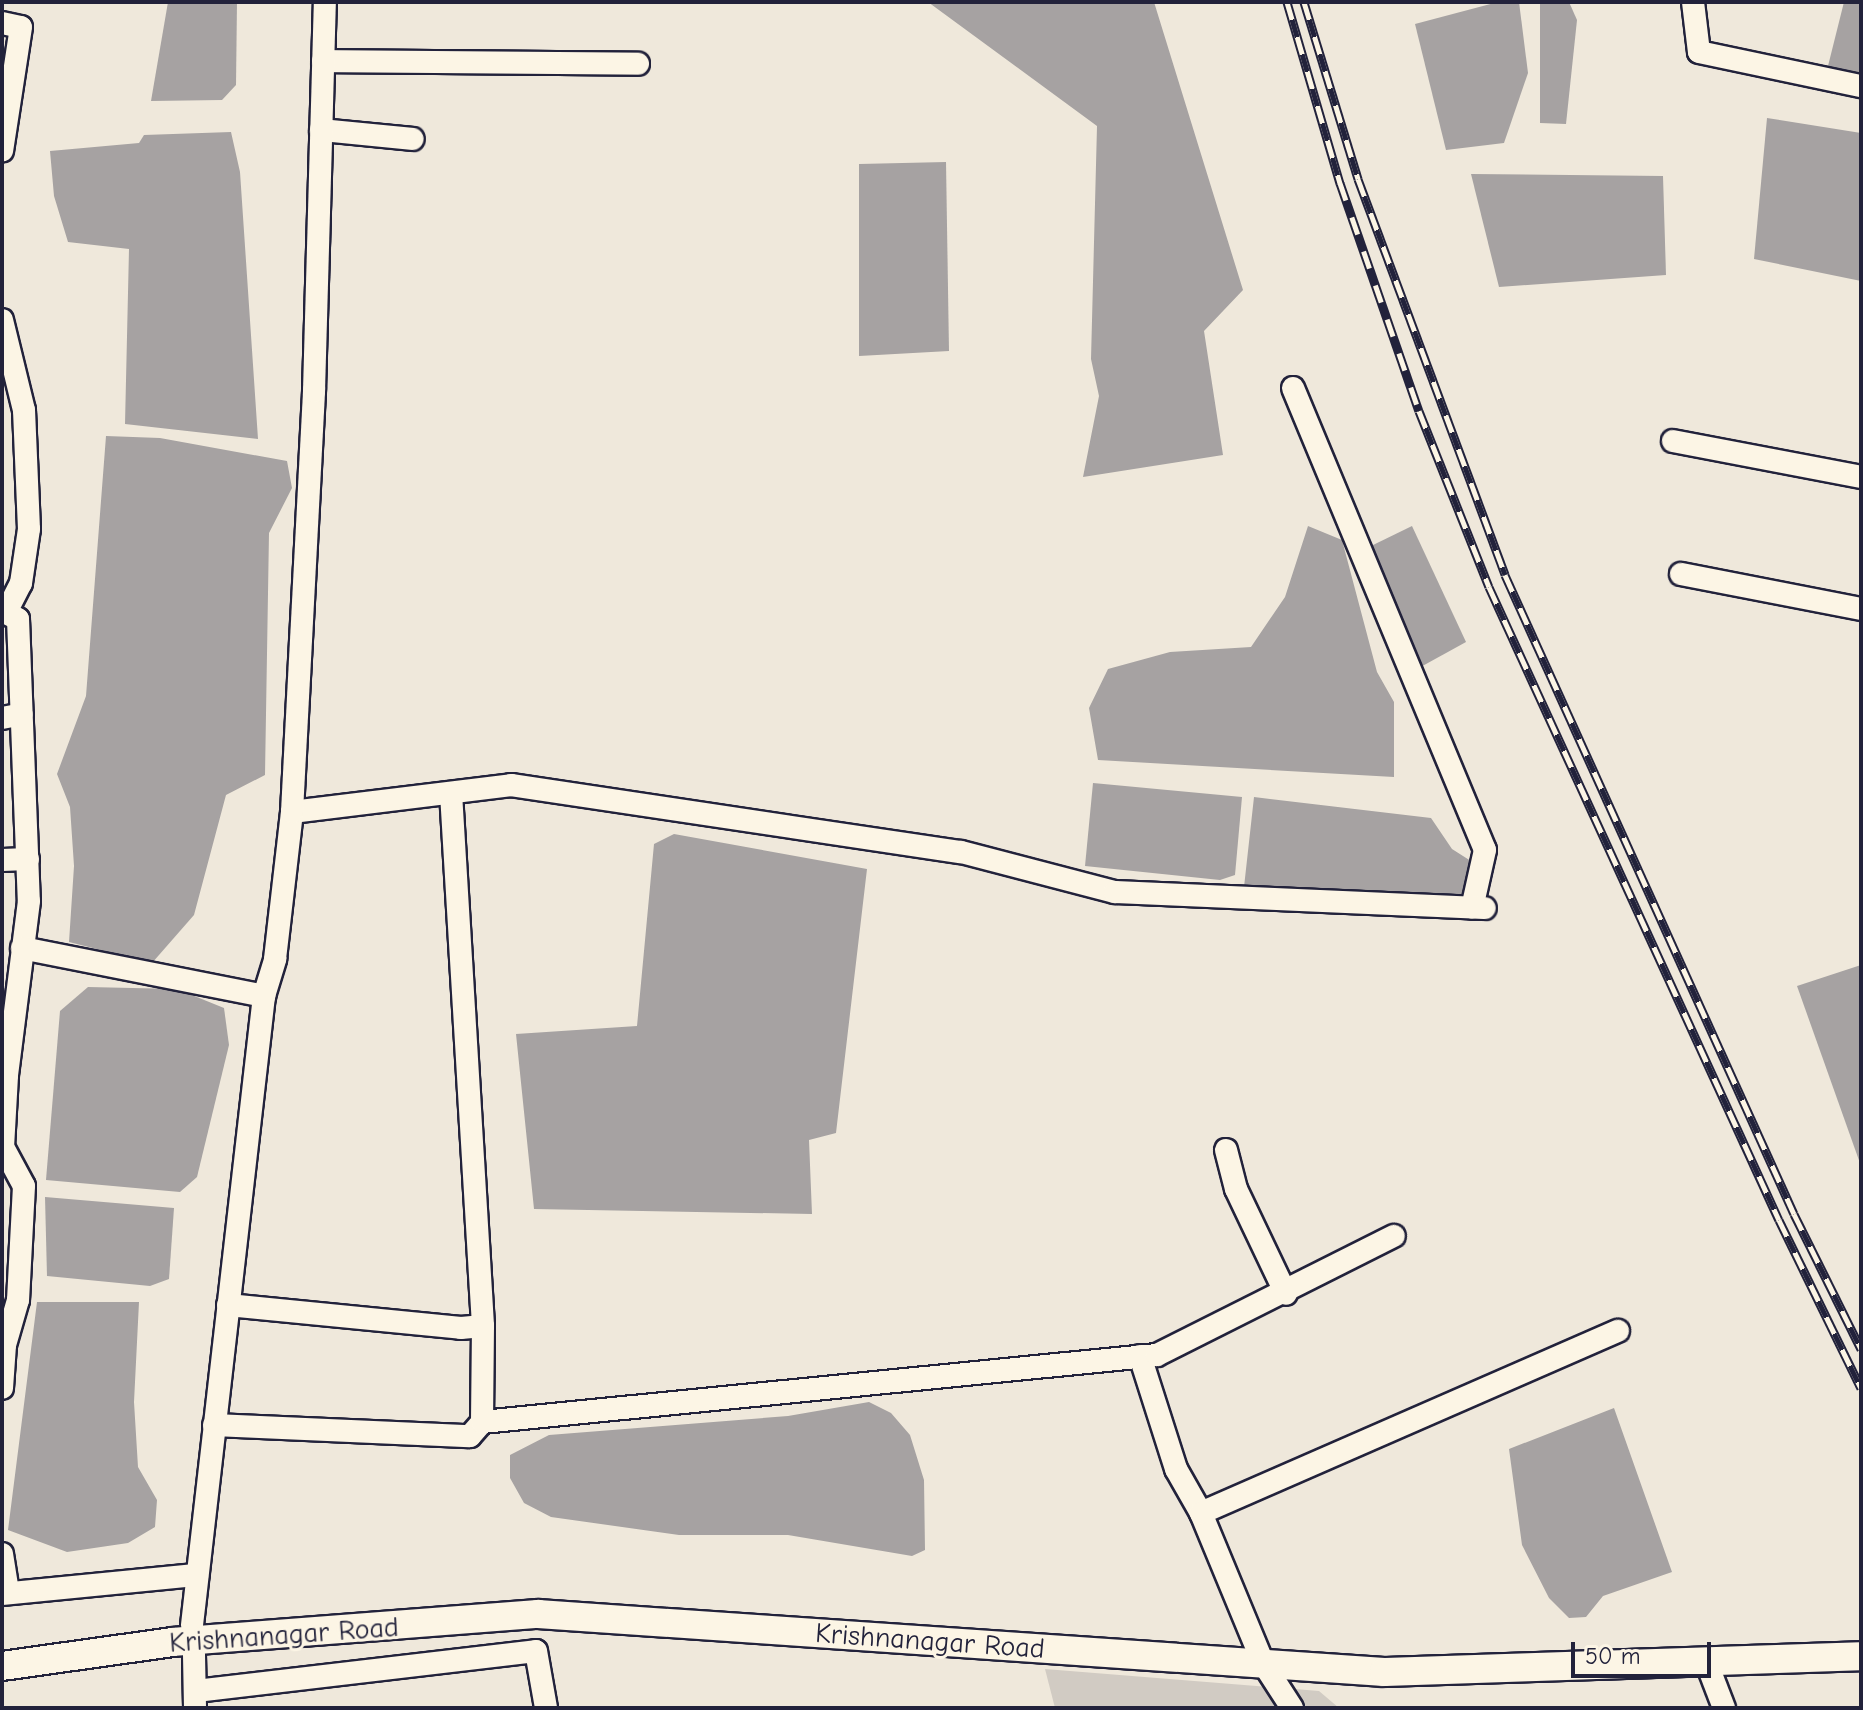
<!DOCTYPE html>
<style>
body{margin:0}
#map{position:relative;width:1863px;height:1710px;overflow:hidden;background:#efe8db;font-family:"Comic Neue",sans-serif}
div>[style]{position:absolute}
.green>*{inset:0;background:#d1cbc3}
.water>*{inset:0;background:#a6a2a2}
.roads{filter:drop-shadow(2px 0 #22223b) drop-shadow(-2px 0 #22223b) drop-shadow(0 2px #22223b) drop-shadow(0 -2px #22223b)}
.minor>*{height:22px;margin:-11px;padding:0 11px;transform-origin:11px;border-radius:11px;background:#fcf5e5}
.major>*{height:28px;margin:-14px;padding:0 14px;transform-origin:14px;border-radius:14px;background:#fcf5e5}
.rail>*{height:9px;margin-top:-4.5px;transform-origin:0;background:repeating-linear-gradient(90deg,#fcf5e5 0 18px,#22223b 0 36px);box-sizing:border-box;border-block:2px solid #22223b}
span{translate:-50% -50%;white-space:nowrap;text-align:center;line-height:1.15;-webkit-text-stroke:6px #fcf5e5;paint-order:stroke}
.street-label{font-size:28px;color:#22223b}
.frame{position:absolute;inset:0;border:4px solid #22223b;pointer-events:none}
.scale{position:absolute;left:1571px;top:1642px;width:140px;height:36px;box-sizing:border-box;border:4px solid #22223b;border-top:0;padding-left:10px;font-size:24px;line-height:28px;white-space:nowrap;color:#22223b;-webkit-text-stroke:6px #fcf5e5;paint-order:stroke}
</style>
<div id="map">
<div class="green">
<i style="clip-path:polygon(1045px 1669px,1319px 1691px,1339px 1708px,1055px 1708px)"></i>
</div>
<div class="water">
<i style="clip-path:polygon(168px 2px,237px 2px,236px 85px,222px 100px,151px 101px)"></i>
<i style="clip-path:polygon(928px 2px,1154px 2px,1243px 290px,1204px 331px,1223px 455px,1083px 477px,1099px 396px,1091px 359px,1097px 126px)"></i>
<i style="clip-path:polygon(1498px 2px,1519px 2px,1528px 73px,1504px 143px,1446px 150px,1415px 24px)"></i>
<i style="clip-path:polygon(1540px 2px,1569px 2px,1577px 20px,1566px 124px,1540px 123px)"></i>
<i style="clip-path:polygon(1844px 2px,1861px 2px,1861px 73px,1828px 66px)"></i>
<i style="clip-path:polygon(1767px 118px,1861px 133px,1861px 281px,1754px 259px)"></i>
<i style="clip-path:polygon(231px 132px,240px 172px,258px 439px,125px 424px,129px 249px,68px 242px,54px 196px,50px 151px,139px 143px,144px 135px)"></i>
<i style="clip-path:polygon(946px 162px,949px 351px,859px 356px,859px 164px)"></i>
<i style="clip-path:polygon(1471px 174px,1663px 176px,1666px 275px,1499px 287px)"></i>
<i style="clip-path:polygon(106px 436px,160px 438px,287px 461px,292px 488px,269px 533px,265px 775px,226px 795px,194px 915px,152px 963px,69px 942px,74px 866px,70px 807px,57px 774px,86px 696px)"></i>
<i style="clip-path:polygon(1308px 526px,1342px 540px,1377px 672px,1394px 702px,1394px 777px,1098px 760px,1089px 708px,1108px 669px,1170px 652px,1251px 647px,1285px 597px)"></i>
<i style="clip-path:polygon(1412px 526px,1466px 642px,1417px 669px,1371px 593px,1371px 546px)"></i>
<i style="clip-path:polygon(1093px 783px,1242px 797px,1235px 875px,1220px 880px,1085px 866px)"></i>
<i style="clip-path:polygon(1254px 797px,1431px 818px,1452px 849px,1474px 863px,1465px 897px,1244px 887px)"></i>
<i style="clip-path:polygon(674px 834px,867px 869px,836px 1133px,809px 1140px,812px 1214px,534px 1209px,516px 1034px,637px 1026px,654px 844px)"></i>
<i style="clip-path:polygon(1861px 965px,1861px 1166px,1797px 986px)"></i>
<i style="clip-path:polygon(88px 987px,177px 989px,224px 1008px,229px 1045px,197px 1177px,180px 1192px,46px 1180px,60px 1011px)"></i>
<i style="clip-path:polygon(45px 1197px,174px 1208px,169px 1279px,150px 1286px,47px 1276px)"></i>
<i style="clip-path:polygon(37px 1302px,139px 1302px,134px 1402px,138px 1467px,157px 1500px,155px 1527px,128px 1543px,67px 1552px,8px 1530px)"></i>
<i style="clip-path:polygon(869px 1402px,891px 1413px,910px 1435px,924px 1480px,925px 1550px,912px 1556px,788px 1535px,679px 1535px,551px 1517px,524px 1503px,510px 1478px,510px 1455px,549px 1435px,788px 1416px)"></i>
<i style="clip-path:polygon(1614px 1408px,1672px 1572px,1603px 1596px,1586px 1617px,1569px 1618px,1549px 1598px,1522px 1545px,1509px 1449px)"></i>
</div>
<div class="roads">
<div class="minor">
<i style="left:1693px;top:2px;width:50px;rotate:83.2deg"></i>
<i style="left:1699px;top:52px;width:166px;rotate:11.9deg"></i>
<i style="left:2px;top:23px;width:19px;rotate:12deg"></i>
<i style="left:21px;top:27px;width:125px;rotate:98.7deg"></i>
<i style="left:323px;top:61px;width:315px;rotate:0.5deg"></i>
<i style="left:321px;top:130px;width:92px;rotate:5.6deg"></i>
<i style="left:2px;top:320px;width:93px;rotate:76.3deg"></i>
<i style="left:24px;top:410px;width:119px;rotate:87.6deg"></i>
<i style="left:29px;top:529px;width:55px;rotate:98.4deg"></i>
<i style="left:21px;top:583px;width:31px;rotate:117deg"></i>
<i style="left:1293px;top:388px;width:500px;rotate:67.43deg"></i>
<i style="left:1485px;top:850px;width:59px;rotate:102.6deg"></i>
<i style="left:1673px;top:441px;width:191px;rotate:10.8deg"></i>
<i style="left:1681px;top:574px;width:183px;rotate:11deg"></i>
<i style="left:2px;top:611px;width:18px;rotate:27deg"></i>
<i style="left:18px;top:619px;width:282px;rotate:87.8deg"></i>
<i style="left:29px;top:901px;width:176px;rotate:97.2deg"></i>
<i style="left:7px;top:1076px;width:71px;rotate:93.2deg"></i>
<i style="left:3px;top:1147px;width:44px;rotate:61.7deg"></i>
<i style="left:24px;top:1186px;width:114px;rotate:93deg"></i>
<i style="left:18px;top:1300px;width:47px;rotate:106.1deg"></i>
<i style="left:5px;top:1345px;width:43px;rotate:94deg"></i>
<i style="left:2px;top:718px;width:20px;rotate:-11deg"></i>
<i style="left:451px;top:793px;width:534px;rotate:86.56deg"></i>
<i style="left:483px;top:1326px;width:96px;rotate:90.6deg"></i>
<i style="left:292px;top:812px;width:221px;rotate:-7deg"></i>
<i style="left:511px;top:785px;width:455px;rotate:8.5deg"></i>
<i style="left:961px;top:852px;width:159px;rotate:14.6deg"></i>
<i style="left:1115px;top:892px;width:370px;rotate:2.5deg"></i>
<i style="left:2px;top:860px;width:26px;rotate:-2deg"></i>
<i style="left:22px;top:948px;width:247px;rotate:11.2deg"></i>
<i style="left:1226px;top:1150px;width:40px;rotate:75.6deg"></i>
<i style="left:1236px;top:1189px;width:116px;rotate:64.5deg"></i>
<i style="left:228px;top:1305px;width:234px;rotate:5.6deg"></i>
<i style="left:461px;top:1328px;width:22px;rotate:-5deg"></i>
<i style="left:1140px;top:1356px;width:119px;rotate:72.3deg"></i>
<i style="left:1176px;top:1469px;width:51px;rotate:60.4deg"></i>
<i style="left:1201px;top:1513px;width:162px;rotate:67.5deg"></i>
<i style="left:1263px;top:1663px;width:54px;rotate:57.2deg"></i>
<i style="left:214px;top:1425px;width:256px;rotate:2.5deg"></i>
<i style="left:470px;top:1436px;width:18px;rotate:-49deg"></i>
<i style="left:482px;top:1422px;width:678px;rotate:-5.67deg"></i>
<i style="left:1157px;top:1355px;width:265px;rotate:-26.7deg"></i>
<i style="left:1201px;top:1513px;width:455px;rotate:-23.6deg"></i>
<i style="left:2px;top:1554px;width:38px;rotate:81deg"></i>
<i style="left:2px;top:1594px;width:196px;rotate:-5.6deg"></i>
<i style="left:192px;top:1625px;width:633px;rotate:-83.47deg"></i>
<i style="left:264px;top:996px;width:39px;rotate:-73deg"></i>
<i style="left:275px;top:959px;width:148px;rotate:-83.4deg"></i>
<i style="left:292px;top:812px;width:422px;rotate:-87deg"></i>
<i style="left:314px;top:391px;width:389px;rotate:-88.4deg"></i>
<i style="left:194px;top:1655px;width:53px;rotate:88.9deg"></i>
<i style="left:1706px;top:1661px;width:50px;rotate:69deg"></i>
<i style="left:196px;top:1691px;width:342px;rotate:-6.7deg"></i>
<i style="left:536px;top:1651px;width:58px;rotate:80deg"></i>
</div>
<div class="major">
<i style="left:2px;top:1666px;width:172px;rotate:-8deg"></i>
<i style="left:172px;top:1642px;width:367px;rotate:-4.4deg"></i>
<i style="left:538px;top:1614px;width:848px;rotate:3.92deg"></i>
<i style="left:1384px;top:1672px;width:477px;rotate:-1.9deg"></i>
</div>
</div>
<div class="rail">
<i style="left:1287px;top:2px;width:189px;rotate:73.7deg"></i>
<i style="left:1340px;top:183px;width:241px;rotate:70.9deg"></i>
<i style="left:1419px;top:411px;width:189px;rotate:68.3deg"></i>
<i style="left:1489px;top:587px;width:696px;rotate:65.39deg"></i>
<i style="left:1779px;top:1220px;width:187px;rotate:64deg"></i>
<i style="left:1304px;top:2px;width:185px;rotate:73deg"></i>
<i style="left:1358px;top:179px;width:422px;rotate:69.6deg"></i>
<i style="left:1505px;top:575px;width:701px;rotate:65.66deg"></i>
<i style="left:1794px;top:1214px;width:151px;rotate:63.6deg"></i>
</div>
<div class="street-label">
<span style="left:284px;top:1635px;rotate:-4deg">Krishnanagar Road</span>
<span style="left:930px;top:1641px;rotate:4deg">Krishnanagar Road</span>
</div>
<div class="frame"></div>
<div class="scale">50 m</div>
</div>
